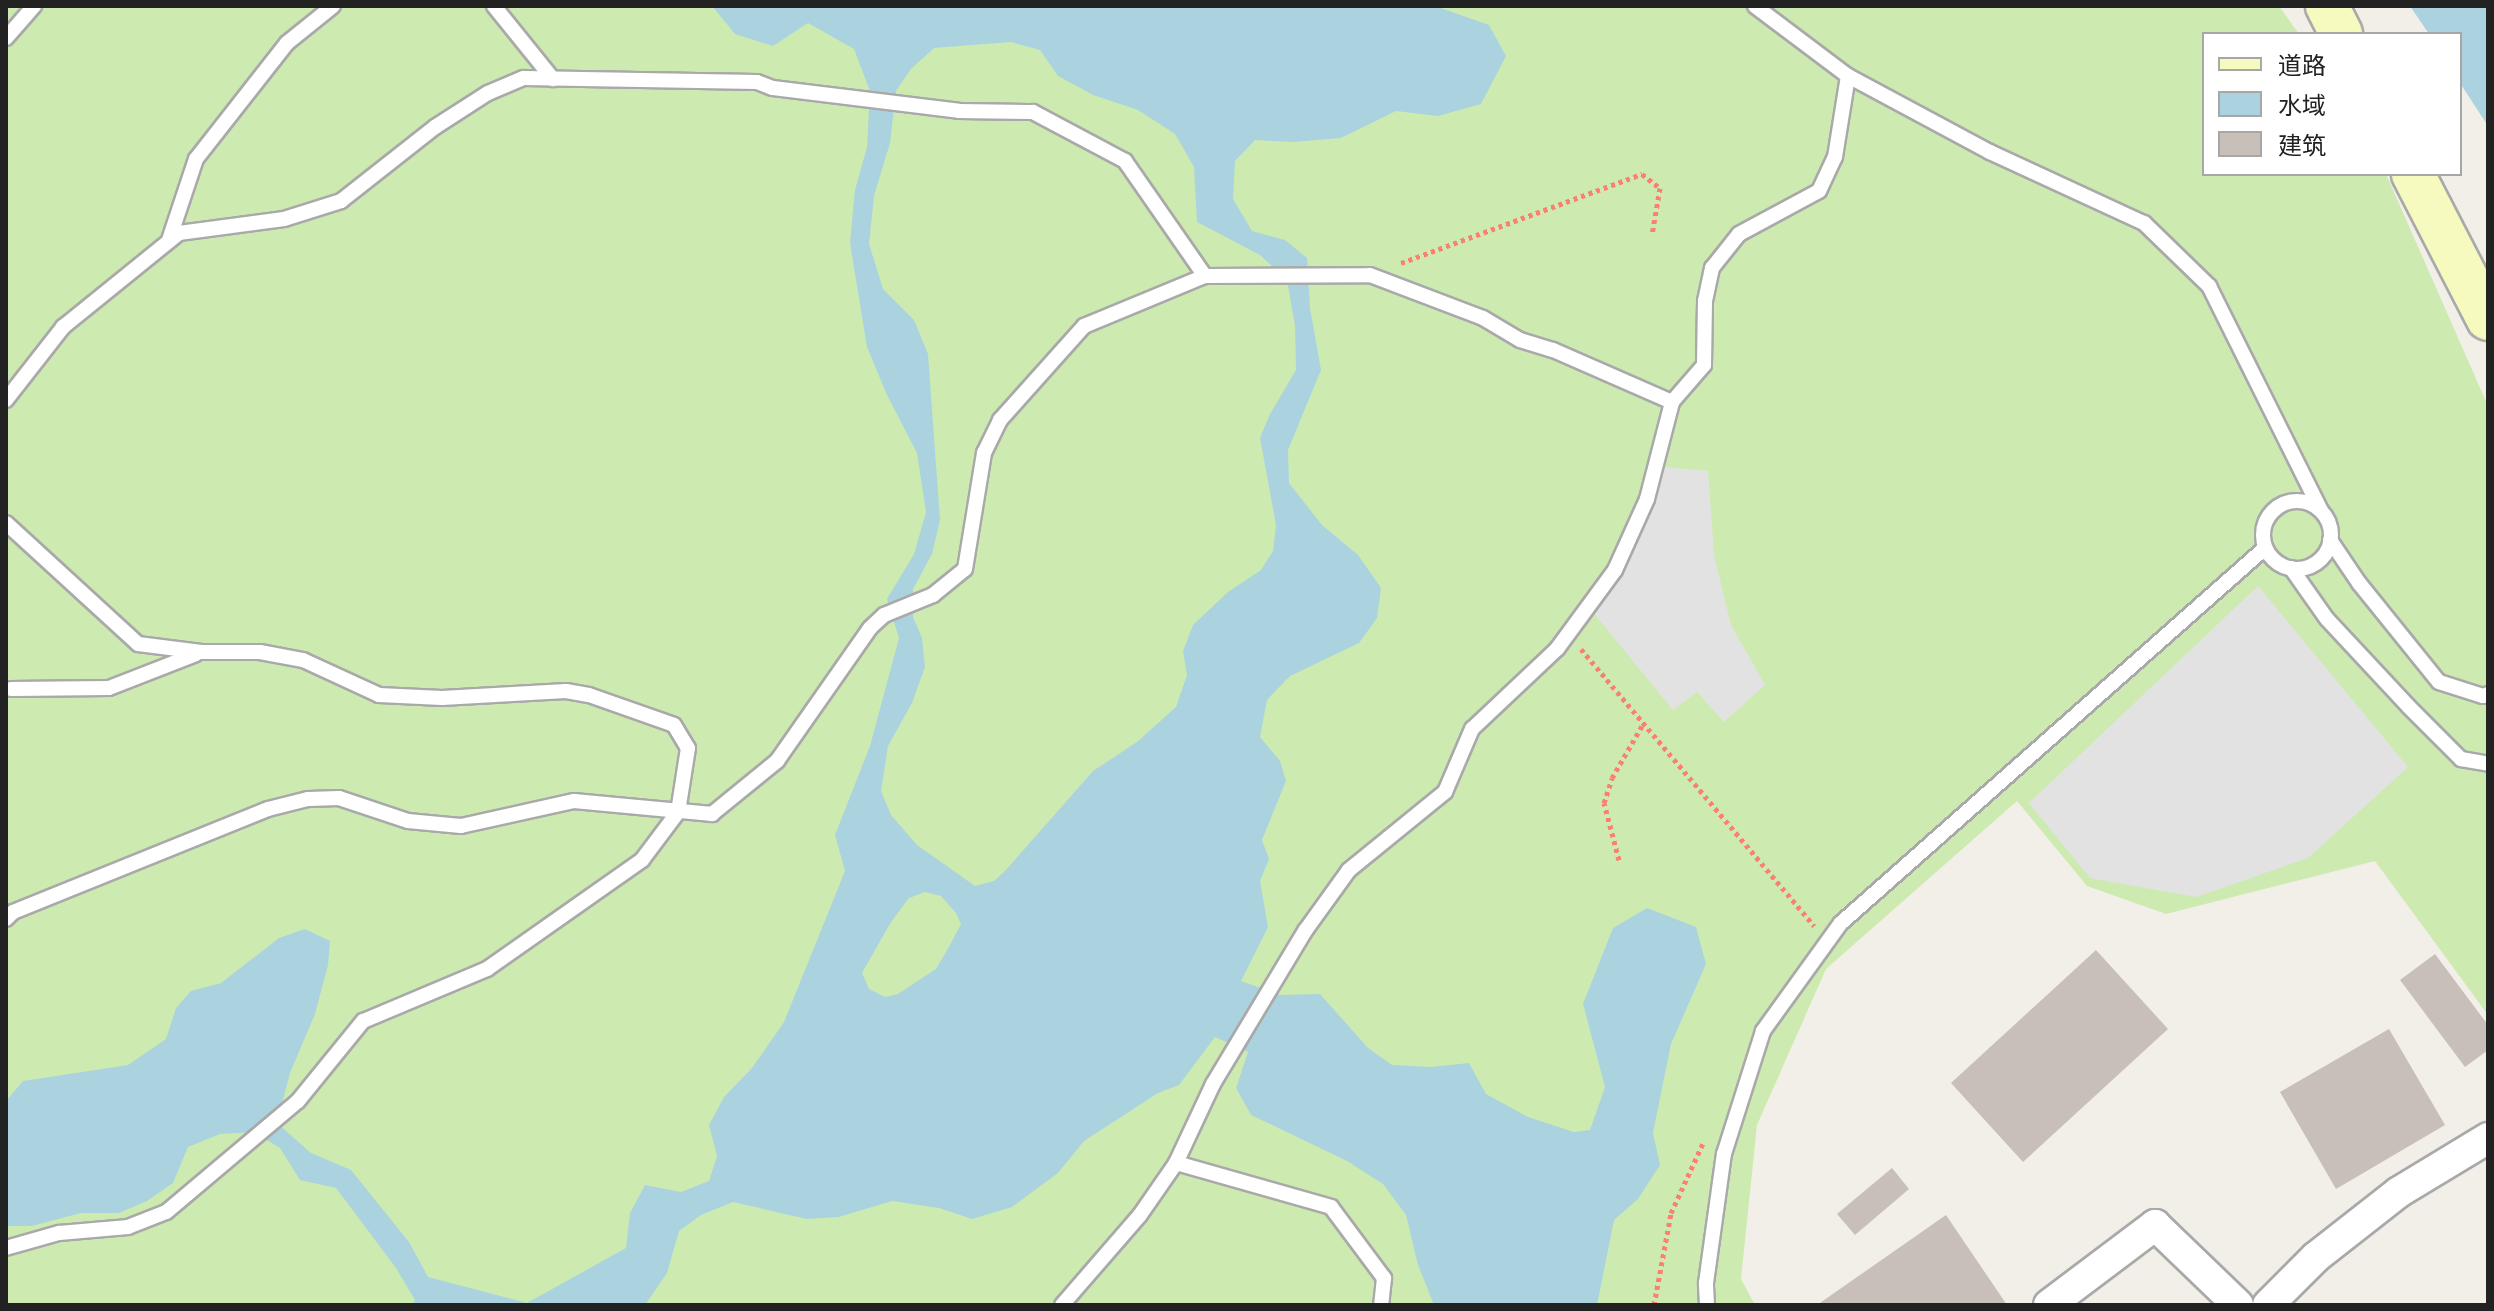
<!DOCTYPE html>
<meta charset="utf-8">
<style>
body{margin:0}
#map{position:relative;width:2494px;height:1311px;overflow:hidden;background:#f2efe9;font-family:Overpass,"Noto Sans SC",sans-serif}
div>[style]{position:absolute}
.grass>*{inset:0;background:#cdebb0}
.parking>*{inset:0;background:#e2e2e2}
.water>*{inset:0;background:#aad3df}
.building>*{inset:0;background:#c7bfb8}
.path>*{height:5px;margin-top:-2.5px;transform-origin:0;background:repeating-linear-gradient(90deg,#fa8072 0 4px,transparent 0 8px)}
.roads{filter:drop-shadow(2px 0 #a9a9a9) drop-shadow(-2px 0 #a9a9a9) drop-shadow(0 2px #a9a9a9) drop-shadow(0 -2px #a9a9a9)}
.lane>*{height:14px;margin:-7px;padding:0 7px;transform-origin:7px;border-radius:7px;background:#fff}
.lane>.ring{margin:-7px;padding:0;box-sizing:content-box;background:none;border:14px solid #fff;border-radius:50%}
.street>*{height:30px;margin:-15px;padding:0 15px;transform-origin:15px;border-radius:15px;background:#fff}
.secondary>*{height:42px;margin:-21px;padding:0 21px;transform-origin:21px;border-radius:21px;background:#f7fabf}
span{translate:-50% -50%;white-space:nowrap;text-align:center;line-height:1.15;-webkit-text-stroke:6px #fff;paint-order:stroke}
.frame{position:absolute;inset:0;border:8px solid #222;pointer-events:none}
.legend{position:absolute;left:2202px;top:32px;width:260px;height:144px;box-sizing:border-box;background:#fff;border:2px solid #a7a7a7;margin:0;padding:10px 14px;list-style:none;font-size:24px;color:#222}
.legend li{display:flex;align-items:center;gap:16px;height:40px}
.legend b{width:40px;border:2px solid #a7a7a7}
</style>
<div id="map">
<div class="grass">
<i style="clip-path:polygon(6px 6px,2279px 6px,2299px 34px,2204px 34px,2204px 174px,2386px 174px,2488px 406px,2488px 1015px,2375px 861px,2166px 914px,2087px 886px,2017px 801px,1826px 969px,1757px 1125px,1741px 1279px,1755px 1305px,6px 1305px)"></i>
</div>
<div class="parking">
<i style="clip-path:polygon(1662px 467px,1708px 471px,1714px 555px,1731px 625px,1765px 685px,1724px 722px,1697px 692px,1673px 710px,1588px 606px,1630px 521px)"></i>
<i style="clip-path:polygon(2258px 586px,2408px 767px,2308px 858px,2196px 897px,2090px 878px,2029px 803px)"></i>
</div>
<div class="water">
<i style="clip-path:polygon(evenodd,712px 6px,1435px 6px,1489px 25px,1506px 56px,1481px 104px,1438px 116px,1396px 111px,1341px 138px,1293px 142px,1255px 140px,1235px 161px,1233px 199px,1252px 231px,1285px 240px,1307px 258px,1310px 308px,1321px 370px,1288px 450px,1289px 483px,1322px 525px,1358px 555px,1381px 588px,1377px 618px,1359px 643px,1290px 676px,1267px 700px,1260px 737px,1280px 761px,1286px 781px,1262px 840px,1269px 859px,1260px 881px,1268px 927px,1241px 981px,1280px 995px,1320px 994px,1368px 1048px,1392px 1065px,1431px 1067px,1469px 1063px,1486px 1094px,1528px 1117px,1574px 1132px,1590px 1130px,1605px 1087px,1583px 1004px,1613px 928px,1647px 908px,1696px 927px,1706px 964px,1671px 1044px,1653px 1133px,1660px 1165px,1638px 1199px,1614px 1220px,1597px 1305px,1434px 1305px,1418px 1265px,1406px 1215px,1383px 1184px,1347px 1161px,1251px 1115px,1236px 1088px,1248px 1052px,1215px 1037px,1179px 1085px,1158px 1093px,1084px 1141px,1058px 1173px,1012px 1207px,972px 1219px,939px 1208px,892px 1201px,839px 1217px,807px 1219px,733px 1202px,701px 1215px,679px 1231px,667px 1273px,645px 1305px,412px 1305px,415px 1300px,396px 1268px,336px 1188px,300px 1180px,280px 1148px,254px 1132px,220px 1134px,188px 1147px,173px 1183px,147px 1201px,119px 1213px,81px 1213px,32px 1226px,6px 1226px,6px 1101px,23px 1081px,128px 1065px,166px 1039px,176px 1008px,191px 991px,221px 983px,279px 938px,305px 929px,330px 941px,328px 965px,315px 1014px,290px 1073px,277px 1123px,311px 1153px,351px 1170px,409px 1242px,428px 1277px,527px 1303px,626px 1248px,630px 1213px,645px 1185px,681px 1192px,709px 1181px,717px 1156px,709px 1125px,724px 1097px,752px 1068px,784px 1022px,845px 871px,835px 835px,870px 746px,899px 638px,887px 599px,914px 554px,926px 512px,917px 453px,887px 395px,867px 347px,850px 243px,855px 190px,867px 147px,870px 91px,854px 49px,808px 23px,773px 46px,735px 34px,712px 6px,1011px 42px,1040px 50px,1058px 76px,1093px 95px,1138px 110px,1175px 134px,1194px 167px,1197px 222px,1260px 255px,1287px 280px,1295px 326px,1296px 370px,1270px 414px,1260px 438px,1276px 525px,1273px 551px,1261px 570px,1228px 592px,1193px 625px,1183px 651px,1187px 675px,1176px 707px,1137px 742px,1093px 771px,1006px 870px,994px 881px,975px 886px,917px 845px,891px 815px,881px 791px,888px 746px,912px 703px,925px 667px,922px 638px,913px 617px,913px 589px,932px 554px,940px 520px,928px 354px,914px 320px,883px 289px,869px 244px,874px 196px,890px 143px,896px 91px,911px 69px,934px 48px,1011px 42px,712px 6px,925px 892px,941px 896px,956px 913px,961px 924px,950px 945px,936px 969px,898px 994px,885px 997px,869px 989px,862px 973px,891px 922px,909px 898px,925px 892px)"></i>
<i style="clip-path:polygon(2410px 6px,2488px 6px,2488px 126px,2460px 83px,2460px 34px,2429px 34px)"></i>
</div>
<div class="building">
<i style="clip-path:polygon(2096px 950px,2168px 1029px,2023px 1162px,1951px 1083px)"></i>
<i style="clip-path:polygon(2435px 954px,2488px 1025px,2488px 1050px,2465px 1067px,2400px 980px)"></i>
<i style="clip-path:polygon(2389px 1029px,2445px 1125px,2336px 1189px,2280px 1092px)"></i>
<i style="clip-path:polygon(1892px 1168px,1909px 1189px,1855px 1235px,1837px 1214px)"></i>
<i style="clip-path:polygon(1946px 1215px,2007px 1305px,1817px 1305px)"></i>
</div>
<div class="path">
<i style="left:1401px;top:263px;width:257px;rotate:-20.3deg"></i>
<i style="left:1642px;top:174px;width:23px;rotate:38deg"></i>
<i style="left:1660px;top:188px;width:48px;rotate:99.7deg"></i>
<i style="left:1581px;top:649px;width:362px;rotate:49.9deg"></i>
<i style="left:1619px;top:860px;width:59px;rotate:-104.7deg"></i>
<i style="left:1604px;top:803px;width:26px;rotate:-72deg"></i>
<i style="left:1612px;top:778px;width:62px;rotate:-60.1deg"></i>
<i style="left:1654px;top:1305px;width:94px;rotate:-79.5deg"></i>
<i style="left:1671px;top:1213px;width:77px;rotate:-65.4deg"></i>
</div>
<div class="roads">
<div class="lane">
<i style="left:494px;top:6px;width:94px;rotate:51.1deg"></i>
<i style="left:1755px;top:6px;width:116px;rotate:37deg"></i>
<i style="left:1848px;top:76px;width:161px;rotate:28.2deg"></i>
<i style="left:1990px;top:152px;width:170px;rotate:24.8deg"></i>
<i style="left:2144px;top:223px;width:91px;rotate:44.1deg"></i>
<i style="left:2209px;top:286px;width:251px;rotate:63.5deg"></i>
<i style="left:6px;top:38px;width:43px;rotate:-48.8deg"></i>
<i style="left:169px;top:240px;width:85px;rotate:-71.6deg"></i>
<i style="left:196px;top:159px;width:147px;rotate:-51.9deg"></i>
<i style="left:287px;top:43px;width:59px;rotate:-38.8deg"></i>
<i style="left:6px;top:400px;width:93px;rotate:-52deg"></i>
<i style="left:63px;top:327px;width:149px;rotate:-39deg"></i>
<i style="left:179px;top:233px;width:106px;rotate:-7.6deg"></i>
<i style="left:284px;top:219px;width:60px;rotate:-17.5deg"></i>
<i style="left:341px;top:201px;width:120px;rotate:-38.2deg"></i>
<i style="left:435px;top:127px;width:63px;rotate:-32.7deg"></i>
<i style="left:488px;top:93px;width:39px;rotate:-23deg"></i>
<i style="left:524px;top:78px;width:233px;rotate:1deg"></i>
<i style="left:757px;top:82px;width:17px;rotate:21deg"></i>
<i style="left:773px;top:88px;width:187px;rotate:7deg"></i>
<i style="left:959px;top:111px;width:74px;rotate:0.8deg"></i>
<i style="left:1033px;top:112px;width:104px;rotate:28deg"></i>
<i style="left:1125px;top:161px;width:140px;rotate:55.2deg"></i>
<i class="ring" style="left:2263px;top:501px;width:54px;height:54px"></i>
<i style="left:6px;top:523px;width:179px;rotate:42.5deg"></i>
<i style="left:138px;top:644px;width:64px;rotate:7.2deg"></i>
<i style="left:201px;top:652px;width:59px"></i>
<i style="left:260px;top:652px;width:44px;rotate:10.5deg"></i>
<i style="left:303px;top:660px;width:84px;rotate:24.7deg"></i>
<i style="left:379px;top:695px;width:63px;rotate:2.7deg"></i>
<i style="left:442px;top:698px;width:124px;rotate:-3.2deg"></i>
<i style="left:566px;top:691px;width:23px;rotate:10deg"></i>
<i style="left:589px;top:695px;width:90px;rotate:19.4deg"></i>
<i style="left:674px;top:725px;width:27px;rotate:59deg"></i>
<i style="left:688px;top:748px;width:65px;rotate:98.9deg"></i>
<i style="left:678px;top:812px;width:60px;rotate:126.9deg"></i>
<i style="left:642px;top:860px;width:189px;rotate:144.9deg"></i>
<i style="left:487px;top:969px;width:134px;rotate:157.2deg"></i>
<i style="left:363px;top:1021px;width:103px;rotate:129.1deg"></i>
<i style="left:298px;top:1101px;width:172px;rotate:139.9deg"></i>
<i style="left:166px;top:1212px;width:41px;rotate:158.5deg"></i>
<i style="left:128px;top:1227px;width:69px;rotate:175deg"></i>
<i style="left:59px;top:1233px;width:55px;rotate:164.2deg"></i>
<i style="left:2330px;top:540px;width:52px;rotate:56deg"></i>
<i style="left:2359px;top:583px;width:127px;rotate:51.1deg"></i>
<i style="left:2439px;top:682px;width:46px;rotate:17.7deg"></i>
<i style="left:2483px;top:696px;width:5px;rotate:-22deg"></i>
<i style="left:2291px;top:568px;width:62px;rotate:54.8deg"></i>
<i style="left:2327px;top:619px;width:120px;rotate:47deg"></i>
<i style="left:2409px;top:707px;width:74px;rotate:45deg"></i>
<i style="left:2461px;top:759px;width:27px;rotate:10deg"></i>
<i style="left:11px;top:689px;width:98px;rotate:-0.6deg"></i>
<i style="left:109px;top:688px;width:93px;rotate:-21.3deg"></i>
<i style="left:6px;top:919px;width:10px;rotate:-45deg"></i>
<i style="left:13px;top:912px;width:275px;rotate:-22deg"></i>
<i style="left:268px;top:809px;width:41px;rotate:-14deg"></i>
<i style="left:308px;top:799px;width:31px;rotate:-2deg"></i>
<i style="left:339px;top:798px;width:73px;rotate:18.4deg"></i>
<i style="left:408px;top:821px;width:53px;rotate:5.4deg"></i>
<i style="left:461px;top:826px;width:116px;rotate:-12.5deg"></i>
<i style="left:574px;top:801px;width:139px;rotate:5.4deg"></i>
<i style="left:712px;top:814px;width:84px;rotate:-39.2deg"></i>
<i style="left:777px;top:761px;width:162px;rotate:-55deg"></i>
<i style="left:870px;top:628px;width:19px;rotate:-43deg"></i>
<i style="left:884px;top:615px;width:53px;rotate:-22.2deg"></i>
<i style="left:933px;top:595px;width:41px;rotate:-39.1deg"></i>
<i style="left:965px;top:569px;width:118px;rotate:-80.7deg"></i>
<i style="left:984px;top:453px;width:37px;rotate:-64deg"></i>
<i style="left:1000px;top:420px;width:126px;rotate:-48.2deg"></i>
<i style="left:1084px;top:326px;width:131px;rotate:-22.5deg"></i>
<i style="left:1205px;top:276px;width:165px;rotate:-0.3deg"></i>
<i style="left:1370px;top:275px;width:121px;rotate:20.8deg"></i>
<i style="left:1483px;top:318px;width:43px;rotate:30.7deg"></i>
<i style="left:1520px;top:340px;width:34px;rotate:17deg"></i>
<i style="left:1553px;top:350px;width:130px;rotate:23.6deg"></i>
<i style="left:1176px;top:1163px;width:161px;rotate:15.8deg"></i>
<i style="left:1331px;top:1207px;width:89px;rotate:53.3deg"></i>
<i style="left:1384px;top:1278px;width:27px;rotate:96deg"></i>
<i style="left:1062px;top:1305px;width:119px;rotate:-49.1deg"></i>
<i style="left:1140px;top:1215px;width:63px;rotate:-55.3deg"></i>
<i style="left:1176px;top:1163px;width:87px;rotate:-64.9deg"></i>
<i style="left:1213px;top:1084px;width:179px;rotate:-59deg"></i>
<i style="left:1305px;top:931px;width:75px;rotate:-54.2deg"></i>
<i style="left:1349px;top:870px;width:124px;rotate:-39.1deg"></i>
<i style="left:1445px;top:792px;width:69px;rotate:-66.8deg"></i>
<i style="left:1472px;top:729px;width:117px;rotate:-43.3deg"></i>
<i style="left:1557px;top:649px;width:98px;rotate:-53.7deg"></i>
<i style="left:1615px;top:570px;width:78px;rotate:-65.7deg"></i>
<i style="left:1647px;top:499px;width:100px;rotate:-75.5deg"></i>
<i style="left:1672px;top:402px;width:49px;rotate:-49.1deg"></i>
<i style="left:1704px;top:365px;width:64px;rotate:-89.1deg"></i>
<i style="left:1705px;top:301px;width:34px;rotate:-78deg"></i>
<i style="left:1712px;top:268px;width:43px;rotate:-51.5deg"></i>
<i style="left:1739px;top:234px;width:91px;rotate:-28.3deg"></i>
<i style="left:1819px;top:191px;width:38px;rotate:-65deg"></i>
<i style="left:1835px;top:157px;width:82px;rotate:-80.9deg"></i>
<i style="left:1707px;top:1305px;width:22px;rotate:-93deg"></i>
<i style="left:1706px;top:1283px;width:130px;rotate:-82.1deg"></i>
<i style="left:1724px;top:1154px;width:129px;rotate:-72.4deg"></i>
<i style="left:1763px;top:1031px;width:133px;rotate:-54.2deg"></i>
<i style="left:1841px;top:923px;width:566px;rotate:-41.49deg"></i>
</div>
<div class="street">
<i style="left:2049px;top:1305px;width:133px;rotate:-37deg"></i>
<i style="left:2155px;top:1225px;width:115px;rotate:43.9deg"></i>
<i style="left:2268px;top:1305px;width:68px;rotate:-45deg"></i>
<i style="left:2316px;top:1257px;width:105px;rotate:-38.1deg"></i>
<i style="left:2399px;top:1192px;width:104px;rotate:-31.2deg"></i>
</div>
<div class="secondary">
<i style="left:2327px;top:6px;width:31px;rotate:63deg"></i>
<i style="left:2413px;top:174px;width:163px;rotate:62.7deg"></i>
</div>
</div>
<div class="frame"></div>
<ul class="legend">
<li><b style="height:10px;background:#f7fabf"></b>道路</li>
<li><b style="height:22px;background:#aad3df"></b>水域</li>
<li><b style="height:22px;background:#c7bfb8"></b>建筑</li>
</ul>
</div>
